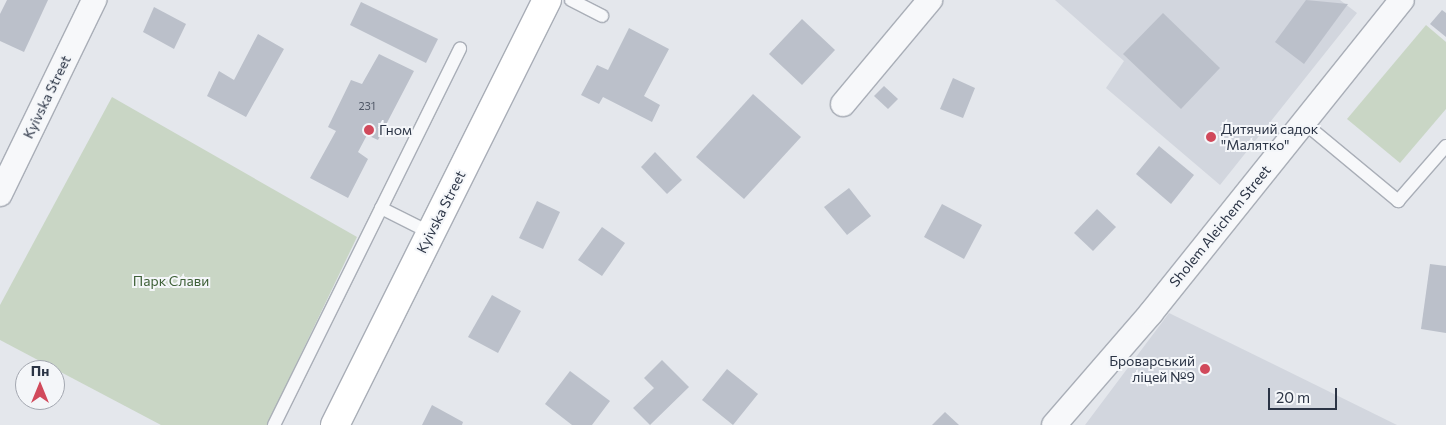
<!DOCTYPE html>
<meta charset="utf-8">
<style>
body{margin:0}
#map{position:relative;width:1446px;height:425px;overflow:hidden;background:#e4e7ec;font-family:Commissioner,sans-serif}
div>[style]{position:absolute}
.built>*{inset:0;background:#d2d6de}
.green>*{inset:0;background:#c9d6c5}
.building>*{inset:0;background:#bbc0ca}
.roads{filter:drop-shadow(1px 0 #a9aeb7) drop-shadow(-1px 0 #a9aeb7) drop-shadow(0 1px #a9aeb7) drop-shadow(0 -1px #a9aeb7)}
.lane>*{height:12px;margin:-6px;padding:0 6px;transform-origin:6px;border-radius:6px;background:#f7f8fa}
.street>*{height:24px;margin:-12px;padding:0 12px;transform-origin:12px;border-radius:12px;background:#f7f8fa}
.primary>*{height:28px;margin:-14px;padding:0 14px;transform-origin:14px;border-radius:14px;background:#fff}
.dots>*{width:14px;height:14px;translate:-50% -50%;box-sizing:border-box;border:2px solid #f4f6f9;border-radius:50%}
span{translate:-50% -50%;white-space:nowrap;text-align:center;line-height:1.15;-webkit-text-stroke:4px #f4f6f9;paint-order:stroke}
.number-label{font-size:11px;color:#4f5766}
.number-label span{-webkit-text-stroke-width:0}
.street-label{font-size:14px;color:#2b3445}
.poi-label{font-size:14px;color:#2b3445}
.left{translate:0 -50%;text-align:left}
.right{translate:-100% -50%;text-align:right}
.park-label{font-size:14px;color:#3f6138}
.north{position:absolute;left:15px;top:360px;width:50px;height:50px;box-sizing:border-box;background:#f4f6f9;border:1px solid #a4a8b1;border-radius:50%;rotate:0deg;font-size:14px;font-weight:700;line-height:20px;text-align:center;color:#2b3445}
.north::after{content:'';display:block;margin:auto;width:18px;height:22px;background:#d1495b;clip-path:polygon(50% 0,100% 100%,50% 72%,0 100%)}
.scale{position:absolute;left:1268px;top:388px;width:69px;height:22px;box-sizing:border-box;border:2px solid #2b3445;border-top:0;padding-left:6px;font-size:15px;line-height:18px;white-space:nowrap;color:#2b3445;-webkit-text-stroke:4px #f4f6f9;paint-order:stroke}
</style>
<div id="map">
<div class="built">
<i style="clip-path:polygon(1055px 0,1340px 0,1357px 13px,1220px 185px,1106px 88px,1124px 61px)"></i>
<i style="clip-path:polygon(1169px 313px,1397px 425px,1085px 425px)"></i>
</div>
<div class="green">
<i style="clip-path:polygon(1426px 25px,1446px 42px,1446px 109px,1400px 163px,1347px 119px)"></i>
<i style="clip-path:polygon(112px 97px,357px 237px,267px 425px,161px 425px,0 340px,0 305px)"></i>
</div>
<div class="building">
<i style="clip-path:polygon(7px 0,48px 0,24px 52px,0 41px,0 14px)"></i>
<i style="clip-path:polygon(1306px 0,1348px 4px,1304px 64px,1275px 42px)"></i>
<i style="clip-path:polygon(361px 2px,438px 39px,426px 63px,350px 25px)"></i>
<i style="clip-path:polygon(154px 7px,186px 24px,174px 49px,143px 32px)"></i>
<i style="clip-path:polygon(1442px 10px,1446px 13px,1446px 37px,1430px 24px)"></i>
<i style="clip-path:polygon(1163px 13px,1220px 68px,1181px 109px,1123px 54px)"></i>
<i style="clip-path:polygon(802px 19px,835px 50px,802px 85px,769px 54px)"></i>
<i style="clip-path:polygon(629px 28px,669px 49px,644px 96px,660px 105px,652px 122px,603px 97px,599px 104px,581px 95px,597px 65px,608px 70px)"></i>
<i style="clip-path:polygon(258px 34px,284px 49px,246px 117px,207px 96px,219px 71px,234px 80px)"></i>
<i style="clip-path:polygon(379px 54px,414px 71px,378px 140px,367px 135px,358px 152px,368px 159px,348px 198px,310px 178px,336px 131px,328px 127px,351px 80px,362px 84px)"></i>
<i style="clip-path:polygon(953px 78px,975px 88px,963px 118px,940px 109px)"></i>
<i style="clip-path:polygon(884px 86px,898px 99px,888px 109px,874px 96px)"></i>
<i style="clip-path:polygon(753px 94px,801px 137px,744px 199px,696px 157px)"></i>
<i style="clip-path:polygon(1159px 146px,1194px 175px,1171px 204px,1136px 174px)"></i>
<i style="clip-path:polygon(655px 152px,682px 180px,667px 194px,641px 167px)"></i>
<i style="clip-path:polygon(849px 188px,871px 216px,847px 235px,824px 207px)"></i>
<i style="clip-path:polygon(537px 201px,560px 212px,543px 249px,519px 238px)"></i>
<i style="clip-path:polygon(942px 204px,982px 225px,964px 259px,924px 237px)"></i>
<i style="clip-path:polygon(1097px 209px,1116px 227px,1093px 251px,1074px 233px)"></i>
<i style="clip-path:polygon(602px 227px,625px 243px,602px 276px,578px 260px)"></i>
<i style="clip-path:polygon(1430px 264px,1446px 266px,1446px 333px,1421px 329px)"></i>
<i style="clip-path:polygon(492px 295px,521px 311px,498px 353px,468px 337px)"></i>
<i style="clip-path:polygon(662px 360px,689px 387px,650px 425px,633px 408px,654px 388px,644px 378px)"></i>
<i style="clip-path:polygon(727px 369px,758px 394px,733px 425px,702px 400px)"></i>
<i style="clip-path:polygon(570px 371px,610px 401px,592px 425px,572px 425px,545px 404px)"></i>
<i style="clip-path:polygon(432px 405px,463px 422px,462px 425px,422px 425px)"></i>
<i style="clip-path:polygon(945px 412px,959px 425px,932px 425px)"></i>
</div>
<div class="roads">
<div class="lane">
<i style="left:571px;top:0;width:35px;rotate:27deg"></i>
<i style="left:1303px;top:122px;width:124px;rotate:39.7deg"></i>
<i style="left:1398px;top:201px;width:73px;rotate:-48.9deg"></i>
<i style="left:381px;top:208px;width:56px;rotate:26.6deg"></i>
<i style="left:274px;top:425px;width:420px;rotate:-63.7deg"></i>
</div>
<div class="street">
<i style="left:843px;top:104px;width:136px;rotate:-50.1deg"></i>
<i style="left:0;top:194px;width:216px;rotate:-64.1deg"></i>
<i style="left:1054px;top:425px;width:148px;rotate:-49.1deg"></i>
<i style="left:1151px;top:313px;width:401px;rotate:-51.3deg"></i>
</div>
<div class="primary">
<i style="left:335px;top:425px;width:475px;rotate:-63.5deg"></i>
</div>
</div>
<div class="dots">
<i style="left:369px;top:130px;background:#d1495b"></i>
<i style="left:1211px;top:137px;background:#d1495b"></i>
<i style="left:1205px;top:369px;background:#d1495b"></i>
</div>
<div class="number-label">
<span style="left:367px;top:106px">231</span>
</div>
<div class="street-label">
<span style="left:47px;top:97px;rotate:-64deg">Kyivska Street</span>
<span style="left:441px;top:212px;rotate:-63deg">Kyivska Street</span>
<span style="left:1220px;top:226px;rotate:-51deg">Sholem Aleichem Street</span>
</div>
<div class="poi-label">
<span class="left" style="left:1221px;top:137px">Дитячий садок<br>"Малятко"</span>
<span class="left" style="left:379px;top:130px">Гном</span>
<span class="right" style="left:1195px;top:369px">Броварський<br>ліцей №9</span>
</div>
<div class="park-label">
<span style="left:171px;top:281px">Парк Слави</span>
</div>
<div class="north">Пн</div>
<div class="scale">20 m</div>
</div>
